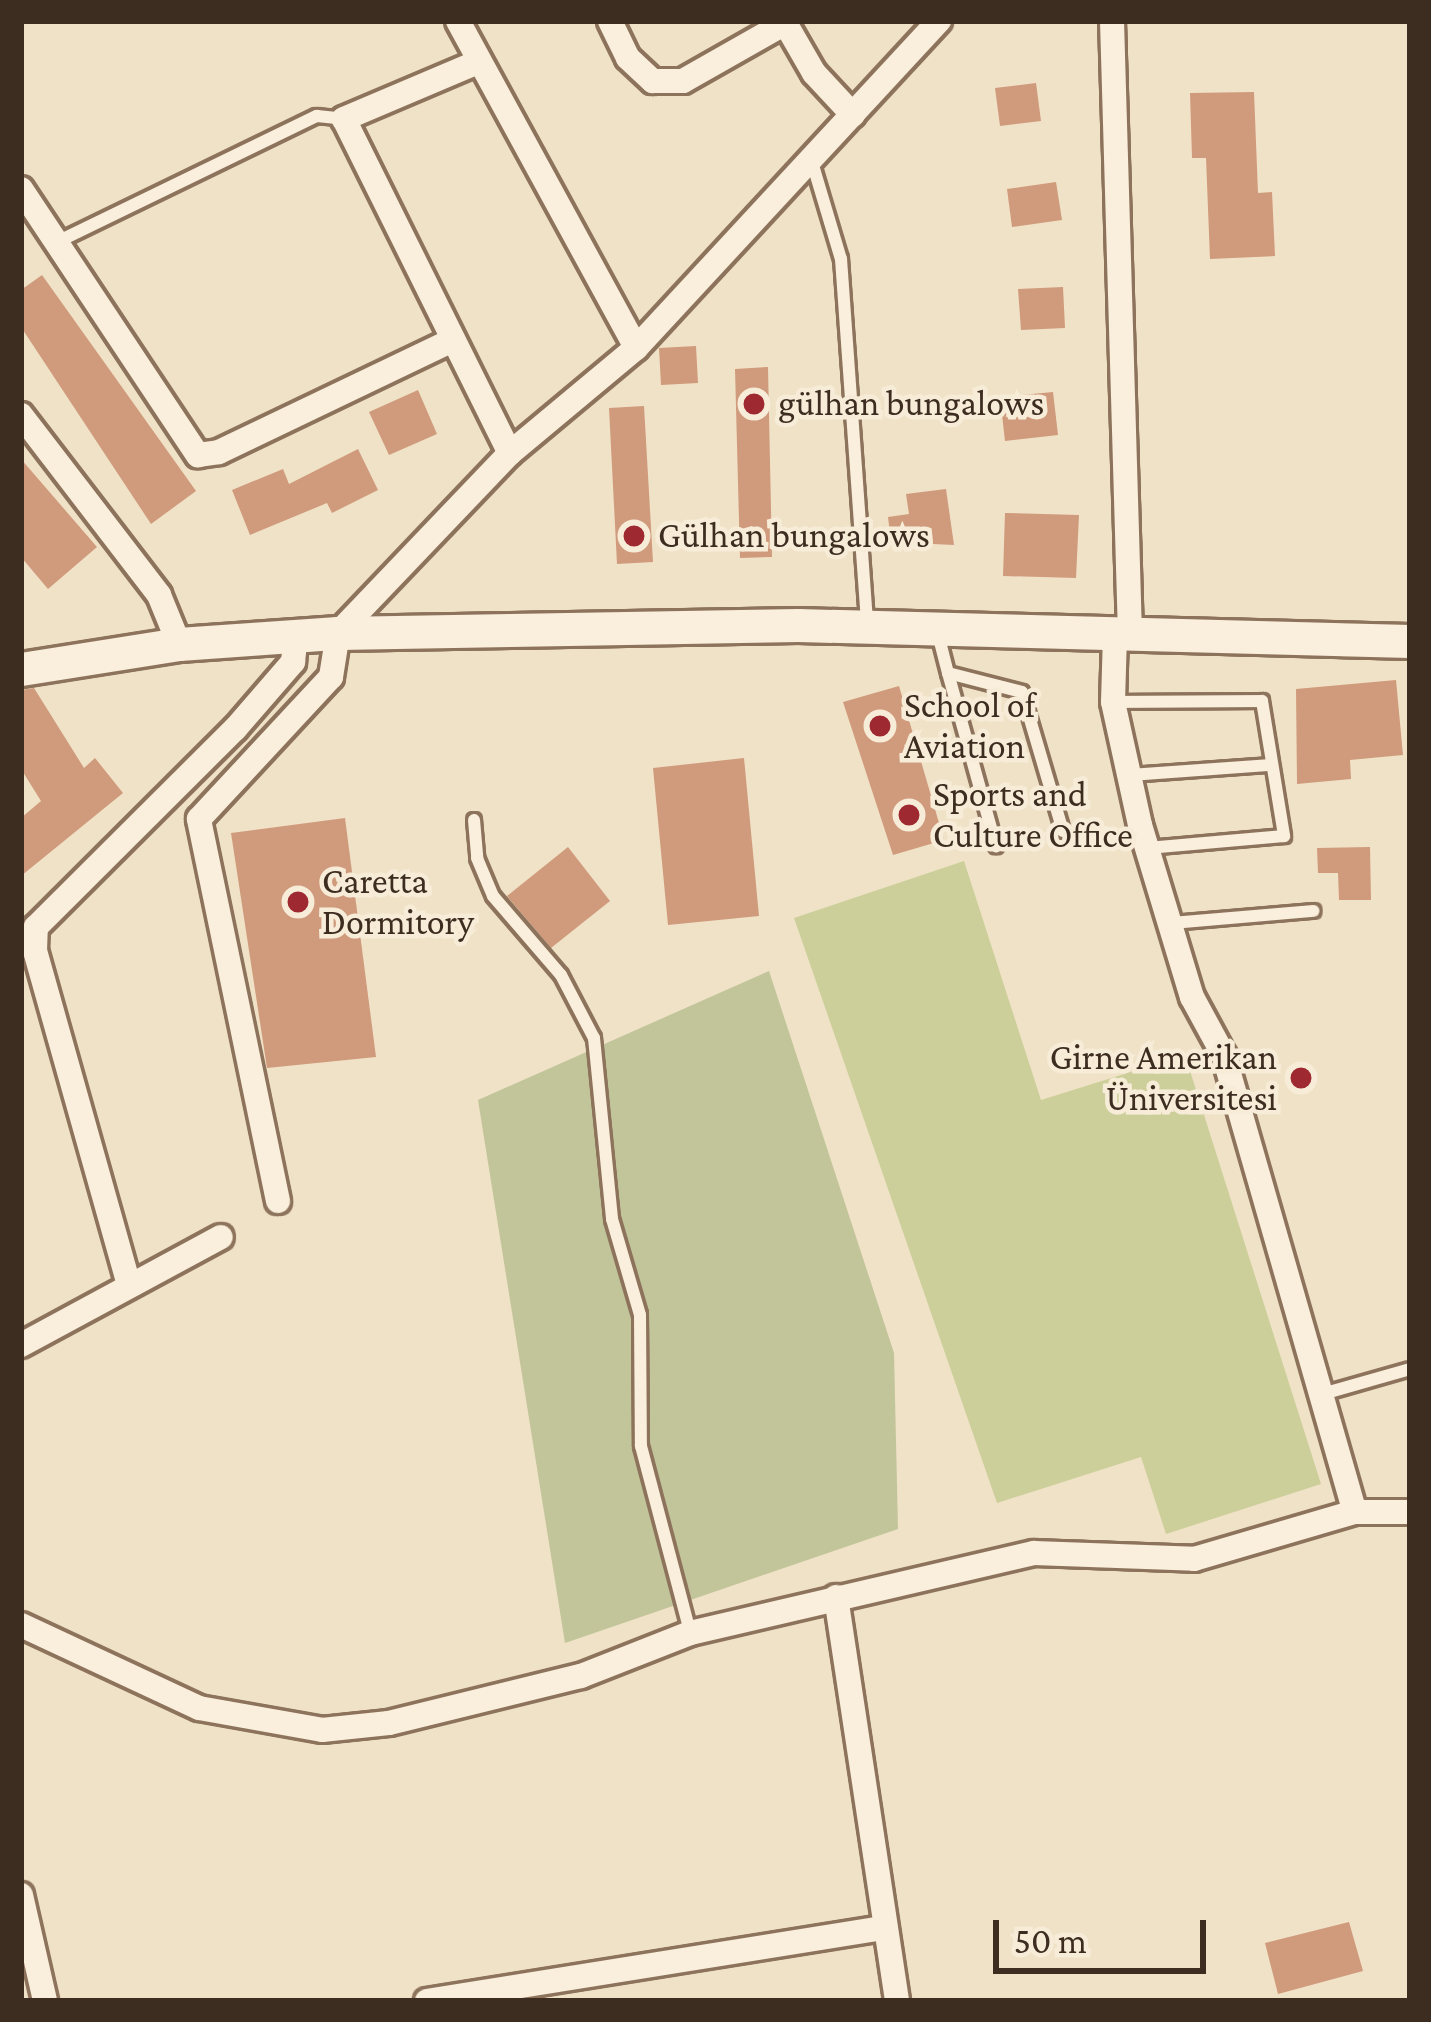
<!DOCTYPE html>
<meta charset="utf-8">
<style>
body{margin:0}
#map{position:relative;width:1431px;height:2022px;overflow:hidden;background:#f0e2c7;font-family:"Crimson Pro",serif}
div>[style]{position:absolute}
.green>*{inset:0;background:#cccf9a}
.cemetery>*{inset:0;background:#c2c49a}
.building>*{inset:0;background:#d09a7c}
.roads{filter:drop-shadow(3px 0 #8d735c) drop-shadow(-3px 0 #8d735c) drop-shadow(0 3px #8d735c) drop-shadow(0 -3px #8d735c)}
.lane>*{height:12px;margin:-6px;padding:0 6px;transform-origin:6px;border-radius:6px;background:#faefdc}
.street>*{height:24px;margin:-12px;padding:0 12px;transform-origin:12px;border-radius:12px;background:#faefdc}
.secondary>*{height:33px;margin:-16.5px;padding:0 16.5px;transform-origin:16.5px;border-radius:16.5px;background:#faefdc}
.dots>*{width:33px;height:33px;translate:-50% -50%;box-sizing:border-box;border:6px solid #f7ecd8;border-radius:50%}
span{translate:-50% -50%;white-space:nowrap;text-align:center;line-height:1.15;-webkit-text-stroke:9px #f7ecd8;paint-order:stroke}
.poi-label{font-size:36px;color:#3d2c20}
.left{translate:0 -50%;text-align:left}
.right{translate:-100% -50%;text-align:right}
.frame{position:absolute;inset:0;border:24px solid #3d2c20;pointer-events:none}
.scale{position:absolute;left:993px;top:1920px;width:213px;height:54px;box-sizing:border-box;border:6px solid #3d2c20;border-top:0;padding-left:15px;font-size:36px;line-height:42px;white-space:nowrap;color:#3d2c20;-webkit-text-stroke:9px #f7ecd8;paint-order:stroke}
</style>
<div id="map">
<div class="green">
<i style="clip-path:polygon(964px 861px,1041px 1100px,1185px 1055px,1321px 1484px,1166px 1534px,1141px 1457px,997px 1503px,794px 918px)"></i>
</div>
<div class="cemetery">
<i style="clip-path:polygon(769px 971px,894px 1353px,898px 1529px,565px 1643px,478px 1100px)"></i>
</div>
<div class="building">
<i style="clip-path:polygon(1036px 83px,1041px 121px,1000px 126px,995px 88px)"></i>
<i style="clip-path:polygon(1254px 92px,1258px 193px,1272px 192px,1275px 256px,1210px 259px,1206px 158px,1192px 158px,1190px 93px)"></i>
<i style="clip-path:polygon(1056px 182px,1062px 220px,1012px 227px,1007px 189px)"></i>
<i style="clip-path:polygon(42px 275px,196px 491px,151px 524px,21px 327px,21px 290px)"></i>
<i style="clip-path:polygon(1063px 287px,1065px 328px,1021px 330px,1018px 289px)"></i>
<i style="clip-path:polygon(696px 346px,698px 383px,661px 385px,659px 348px)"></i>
<i style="clip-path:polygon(768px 367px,772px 557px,740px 558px,735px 369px)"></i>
<i style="clip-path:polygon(418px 390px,437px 434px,389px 455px,369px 412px)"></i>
<i style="clip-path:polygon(1053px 392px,1058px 435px,1005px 441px,1000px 397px)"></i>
<i style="clip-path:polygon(644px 406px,653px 562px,617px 564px,609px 408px)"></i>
<i style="clip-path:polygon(358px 449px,378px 490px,332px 513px,327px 503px,250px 535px,232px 490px,283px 469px,289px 484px)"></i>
<i style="clip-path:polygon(21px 459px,97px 547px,48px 589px,21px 557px)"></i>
<i style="clip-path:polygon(946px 489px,954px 545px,891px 542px,888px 517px,909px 514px,906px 494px)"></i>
<i style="clip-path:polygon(1005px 513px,1079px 515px,1076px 578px,1003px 576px)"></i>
<i style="clip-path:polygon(1396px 680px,1403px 755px,1350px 760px,1351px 779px,1297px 784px,1296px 689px)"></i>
<i style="clip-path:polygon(899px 686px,944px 840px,893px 855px,843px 702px)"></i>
<i style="clip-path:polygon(34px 688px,84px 768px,95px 758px,123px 793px,21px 876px,21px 818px,41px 801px,21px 769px,21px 690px)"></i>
<i style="clip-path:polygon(744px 758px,759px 916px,668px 925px,653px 768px)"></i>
<i style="clip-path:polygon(345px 818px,376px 1057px,267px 1068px,231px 833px)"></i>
<i style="clip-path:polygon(568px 847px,610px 901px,551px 948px,507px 896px)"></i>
<i style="clip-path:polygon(1370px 847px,1371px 900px,1339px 900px,1338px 873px,1318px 873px,1317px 848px)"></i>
<i style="clip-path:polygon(1349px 1922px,1363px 1971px,1278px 1994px,1265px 1943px)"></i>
</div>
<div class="roads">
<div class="lane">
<i style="left:812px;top:162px;width:101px;rotate:73.4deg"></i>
<i style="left:841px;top:259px;width:366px;rotate:85.9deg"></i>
<i style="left:57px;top:242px;width:289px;rotate:-25.9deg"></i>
<i style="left:317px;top:116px;width:27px;rotate:6deg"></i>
<i style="left:937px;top:630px;width:44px;rotate:75.7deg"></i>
<i style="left:948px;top:673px;width:76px;rotate:14.4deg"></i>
<i style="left:1022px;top:692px;width:145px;rotate:73.6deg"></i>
<i style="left:948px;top:673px;width:180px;rotate:74.5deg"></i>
<i style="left:1113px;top:702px;width:149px;rotate:-0.4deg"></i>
<i style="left:1262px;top:701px;width:137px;rotate:80.7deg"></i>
<i style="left:1284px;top:836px;width:137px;rotate:175deg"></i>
<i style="left:1130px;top:775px;width:138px;rotate:-4.1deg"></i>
<i style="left:474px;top:820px;width:38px;rotate:85deg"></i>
<i style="left:477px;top:858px;width:41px;rotate:67.2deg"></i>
<i style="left:493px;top:896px;width:104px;rotate:49.3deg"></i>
<i style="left:561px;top:975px;width:71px;rotate:62.4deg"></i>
<i style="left:594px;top:1038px;width:182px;rotate:84.3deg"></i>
<i style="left:612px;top:1219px;width:100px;rotate:73.7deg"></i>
<i style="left:640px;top:1315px;width:131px;rotate:89.6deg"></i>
<i style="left:641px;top:1446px;width:192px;rotate:75.2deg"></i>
<i style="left:1172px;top:923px;width:142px;rotate:-4.9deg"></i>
<i style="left:1326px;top:1393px;width:87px;rotate:-15.9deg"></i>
</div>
<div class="street">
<i style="left:458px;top:21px;width:372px;rotate:61.4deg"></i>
<i style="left:610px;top:21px;width:41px;rotate:64.1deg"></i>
<i style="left:628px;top:58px;width:34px;rotate:43deg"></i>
<i style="left:653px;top:81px;width:30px"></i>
<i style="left:683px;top:81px;width:117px;rotate:-29.6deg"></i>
<i style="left:784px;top:21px;width:60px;rotate:60deg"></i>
<i style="left:814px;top:73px;width:57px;rotate:47.1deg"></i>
<i style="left:1112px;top:21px;width:615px;rotate:88.32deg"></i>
<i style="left:478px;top:62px;width:146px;rotate:157deg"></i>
<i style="left:344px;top:119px;width:373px;rotate:63.6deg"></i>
<i style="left:21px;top:189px;width:320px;rotate:56.4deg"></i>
<i style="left:198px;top:455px;width:21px;rotate:-8deg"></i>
<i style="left:219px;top:452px;width:257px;rotate:-25.6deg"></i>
<i style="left:21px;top:415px;width:227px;rotate:52.5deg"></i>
<i style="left:159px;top:595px;width:53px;rotate:67.8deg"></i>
<i style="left:1115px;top:635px;width:67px;rotate:91.7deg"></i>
<i style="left:1113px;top:702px;width:126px;rotate:77.6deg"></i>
<i style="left:1140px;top:825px;width:180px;rotate:73.2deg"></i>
<i style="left:1192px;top:997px;width:67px;rotate:61.5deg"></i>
<i style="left:1224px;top:1056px;width:474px;rotate:74deg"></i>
<i style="left:278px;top:1201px;width:390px;rotate:-101.7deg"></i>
<i style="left:199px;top:819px;width:194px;rotate:-47.1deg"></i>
<i style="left:331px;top:677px;width:45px;rotate:-81deg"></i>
<i style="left:338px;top:633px;width:249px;rotate:-46.3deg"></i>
<i style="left:510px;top:453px;width:164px;rotate:-39.8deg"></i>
<i style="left:636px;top:348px;width:446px;rotate:-47.2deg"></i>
<i style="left:129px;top:1285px;width:347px;rotate:-105.7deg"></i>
<i style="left:35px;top:951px;width:24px;rotate:-88deg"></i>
<i style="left:36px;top:927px;width:281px;rotate:-44.9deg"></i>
<i style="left:235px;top:729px;width:89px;rotate:-49.1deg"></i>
<i style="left:293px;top:662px;width:27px;rotate:-84deg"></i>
<i style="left:21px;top:1345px;width:227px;rotate:-28.4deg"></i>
<i style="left:836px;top:1597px;width:409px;rotate:81.4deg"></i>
<i style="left:21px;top:1625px;width:196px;rotate:25deg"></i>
<i style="left:199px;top:1708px;width:125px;rotate:10.1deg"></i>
<i style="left:322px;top:1730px;width:67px;rotate:-6deg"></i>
<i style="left:389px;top:1723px;width:198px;rotate:-13.8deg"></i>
<i style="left:581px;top:1676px;width:117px;rotate:-21.5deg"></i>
<i style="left:690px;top:1633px;width:353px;rotate:-13.1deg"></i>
<i style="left:1034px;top:1553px;width:160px;rotate:2.1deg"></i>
<i style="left:1194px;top:1559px;width:168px;rotate:-16.3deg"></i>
<i style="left:1355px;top:1512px;width:55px"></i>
<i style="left:21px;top:1895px;width:109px;rotate:77.2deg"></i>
<i style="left:427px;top:2001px;width:463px;rotate:-9.1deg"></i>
</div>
<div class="secondary">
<i style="left:21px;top:669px;width:160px;rotate:-9deg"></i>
<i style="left:179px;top:644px;width:159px;rotate:-4deg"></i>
<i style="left:338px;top:633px;width:460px;rotate:-1deg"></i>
<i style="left:798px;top:625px;width:612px;rotate:1.5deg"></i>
</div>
</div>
<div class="dots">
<i style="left:754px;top:404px;background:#9f2931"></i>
<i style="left:634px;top:536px;background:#9f2931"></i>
<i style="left:880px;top:726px;background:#9f2931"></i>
<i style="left:909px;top:815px;background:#9f2931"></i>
<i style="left:298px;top:902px;background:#9f2931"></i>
<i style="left:1301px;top:1078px;background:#9f2931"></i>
</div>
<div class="poi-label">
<span class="left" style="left:778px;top:404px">gülhan bungalows</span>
<span class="left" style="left:658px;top:536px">Gülhan bungalows</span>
<span class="left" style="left:904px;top:726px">School of<br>Aviation</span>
<span class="left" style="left:933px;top:815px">Sports and<br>Culture Office</span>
<span class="left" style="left:322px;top:902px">Caretta<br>Dormitory</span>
<span class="right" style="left:1277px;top:1078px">Girne Amerikan<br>Üniversitesi</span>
</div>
<div class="frame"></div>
<div class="scale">50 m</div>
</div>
